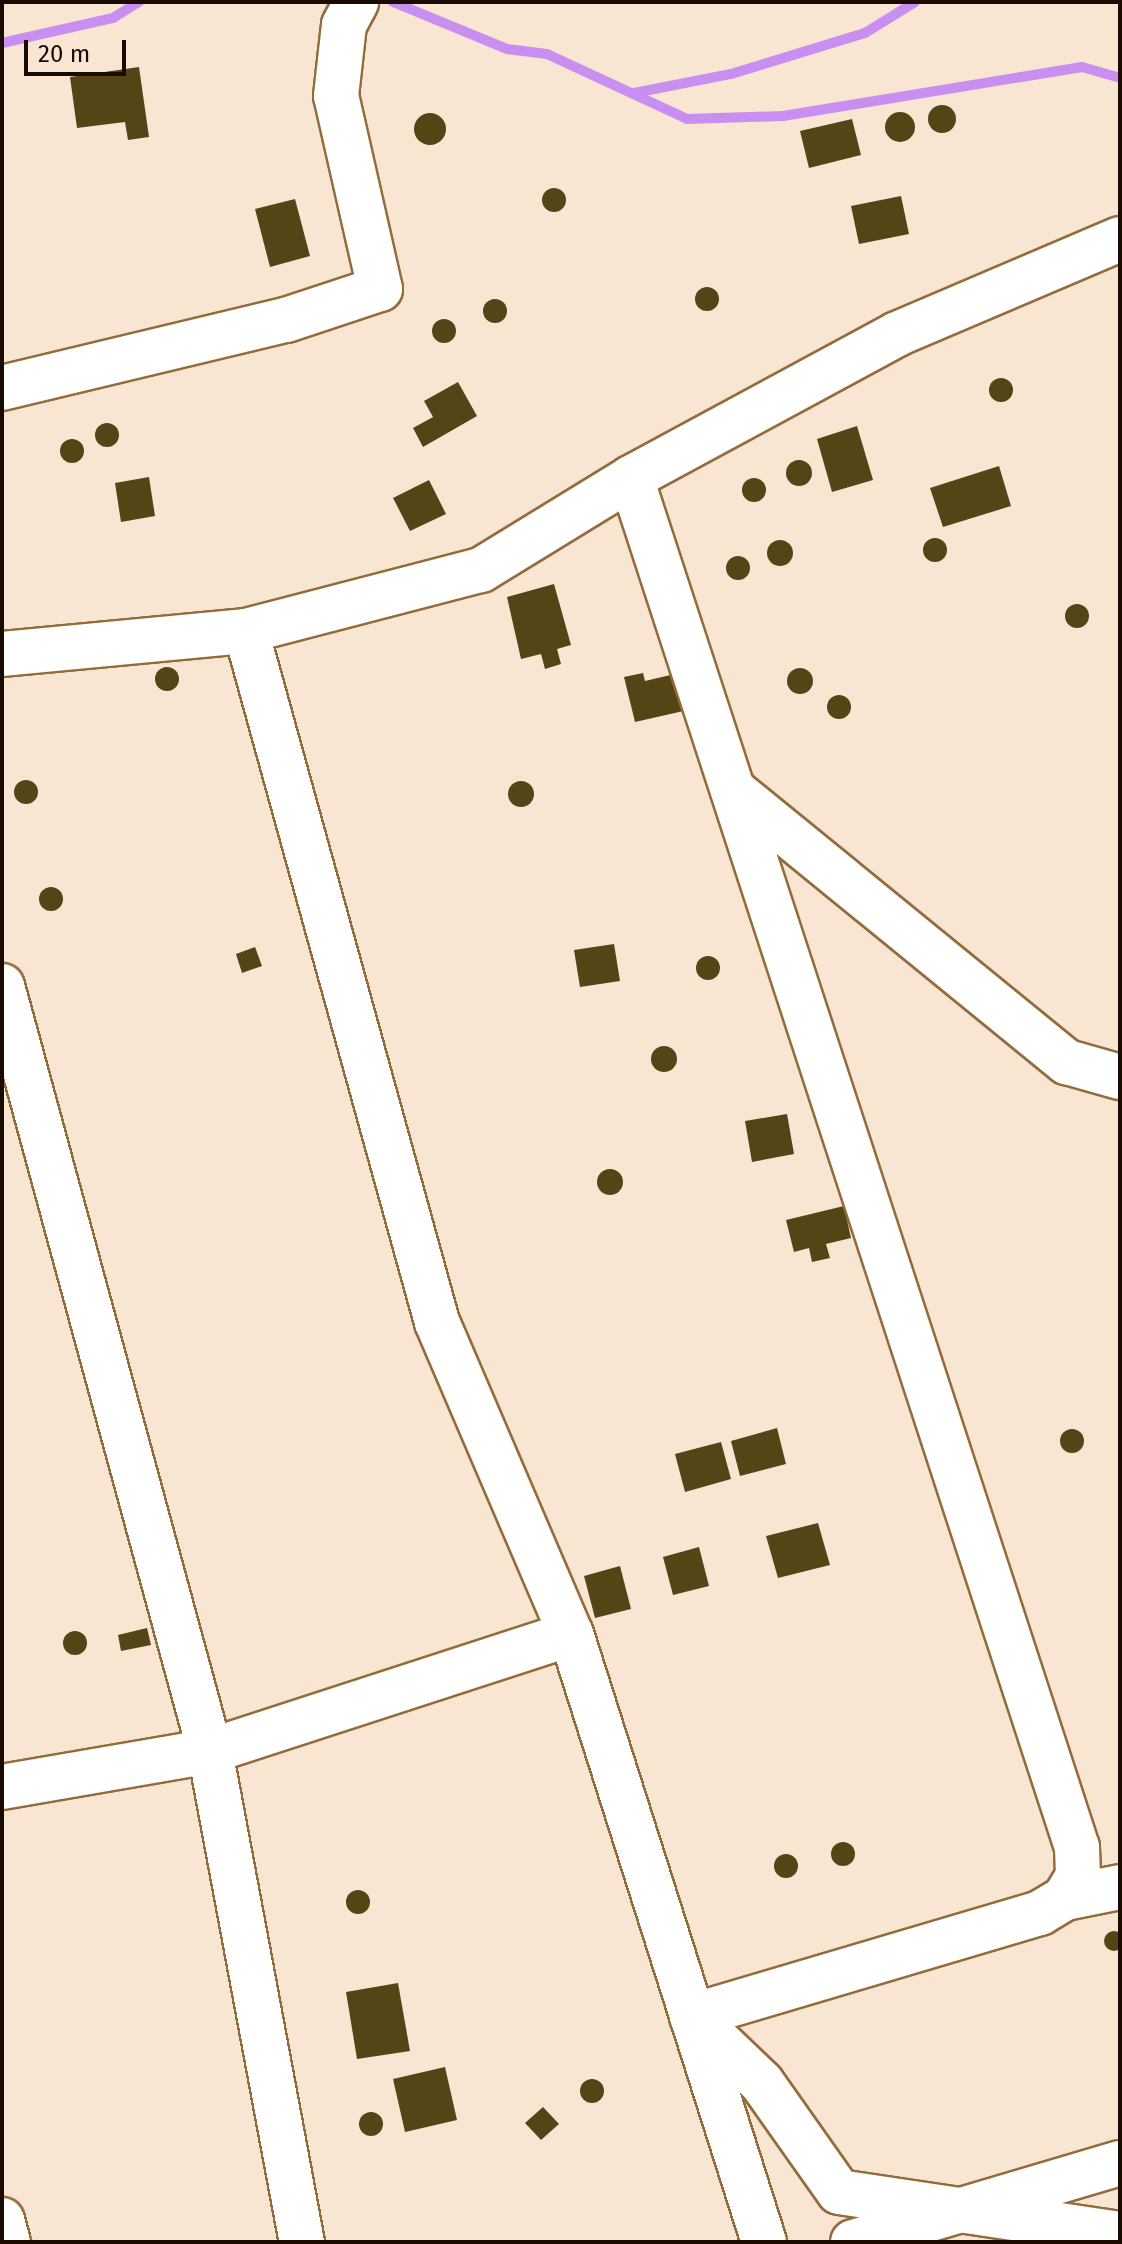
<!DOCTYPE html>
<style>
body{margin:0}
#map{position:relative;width:1122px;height:2244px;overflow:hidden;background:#f8e6d2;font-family:"Fira Sans",sans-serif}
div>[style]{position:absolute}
.stream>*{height:10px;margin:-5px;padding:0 5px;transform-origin:5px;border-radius:5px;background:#c98ff0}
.building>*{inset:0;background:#544516}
.round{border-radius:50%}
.roads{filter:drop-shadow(2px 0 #946c3b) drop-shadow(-2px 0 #946c3b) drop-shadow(0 2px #946c3b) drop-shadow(0 -2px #946c3b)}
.minor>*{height:44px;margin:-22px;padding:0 22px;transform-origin:22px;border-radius:22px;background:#fff}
span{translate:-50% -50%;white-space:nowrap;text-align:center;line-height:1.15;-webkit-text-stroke:8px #f8e6d2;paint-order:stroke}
.frame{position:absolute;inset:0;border:4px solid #1a0b00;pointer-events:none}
.scale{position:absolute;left:24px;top:40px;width:102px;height:36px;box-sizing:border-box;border:4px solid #1a0b00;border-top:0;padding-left:10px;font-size:24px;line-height:28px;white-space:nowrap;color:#1a0b00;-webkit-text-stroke:6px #f8e6d2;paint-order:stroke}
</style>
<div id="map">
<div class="stream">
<i style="left:393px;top:2px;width:123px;rotate:22.4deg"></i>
<i style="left:507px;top:49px;width:40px;rotate:7.1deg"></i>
<i style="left:547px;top:54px;width:154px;rotate:24.9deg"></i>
<i style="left:687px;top:119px;width:96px;rotate:-1.8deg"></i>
<i style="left:783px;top:116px;width:303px;rotate:-9.3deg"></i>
<i style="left:1082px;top:67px;width:40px;rotate:16deg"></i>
<i style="left:2px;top:43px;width:114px;rotate:-12.7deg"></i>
<i style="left:113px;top:18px;width:31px;rotate:-32deg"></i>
<i style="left:634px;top:93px;width:99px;rotate:-11.1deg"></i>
<i style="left:731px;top:74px;width:140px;rotate:-17deg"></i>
<i style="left:865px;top:33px;width:59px;rotate:-31.8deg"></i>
</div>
<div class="building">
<i style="clip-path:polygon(139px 67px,149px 137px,128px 140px,125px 122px,77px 128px,70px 77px)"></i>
<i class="round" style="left:928px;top:105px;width:28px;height:28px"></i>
<i class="round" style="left:885px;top:112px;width:30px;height:30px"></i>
<i class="round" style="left:414px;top:113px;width:32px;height:32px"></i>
<i style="clip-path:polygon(852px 119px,861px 155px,809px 168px,800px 131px)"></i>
<i class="round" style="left:542px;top:188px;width:24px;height:24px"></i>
<i style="clip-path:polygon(901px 196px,909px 234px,859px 244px,851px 206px)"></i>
<i style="clip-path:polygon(295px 199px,310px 256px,270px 267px,255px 209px)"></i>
<i class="round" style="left:695px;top:287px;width:24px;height:24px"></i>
<i class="round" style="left:483px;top:299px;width:24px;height:24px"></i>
<i class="round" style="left:432px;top:319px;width:24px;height:24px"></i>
<i class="round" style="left:989px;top:378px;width:24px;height:24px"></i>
<i style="clip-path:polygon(458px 382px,477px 416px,423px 447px,413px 428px,433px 417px,424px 401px)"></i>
<i class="round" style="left:95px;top:423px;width:24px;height:24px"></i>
<i style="clip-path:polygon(857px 426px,873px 480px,832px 492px,817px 439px)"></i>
<i class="round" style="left:60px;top:439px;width:24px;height:24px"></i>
<i class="round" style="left:786px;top:460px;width:26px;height:26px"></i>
<i style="clip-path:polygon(999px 466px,1011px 506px,943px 527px,930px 488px)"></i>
<i style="clip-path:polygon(149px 477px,155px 516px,121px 522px,115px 483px)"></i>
<i class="round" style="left:742px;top:478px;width:24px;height:24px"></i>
<i style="clip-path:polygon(429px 480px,446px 514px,410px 531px,393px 498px)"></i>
<i class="round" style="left:923px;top:538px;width:24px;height:24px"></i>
<i class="round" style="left:767px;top:540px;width:26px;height:26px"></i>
<i class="round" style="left:726px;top:556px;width:24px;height:24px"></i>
<i style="clip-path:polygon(554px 584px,571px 645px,557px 649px,561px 664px,545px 669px,541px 654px,521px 659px,507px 597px)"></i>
<i class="round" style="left:1065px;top:604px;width:24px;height:24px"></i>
<i class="round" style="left:155px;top:667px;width:24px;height:24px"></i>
<i class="round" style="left:787px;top:668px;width:26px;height:26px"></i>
<i style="clip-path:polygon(643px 673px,645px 681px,679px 673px,688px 710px,635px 722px,624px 677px)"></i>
<i class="round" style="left:827px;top:695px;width:24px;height:24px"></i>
<i class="round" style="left:14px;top:780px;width:24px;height:24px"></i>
<i class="round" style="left:508px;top:781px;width:26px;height:26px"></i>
<i class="round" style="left:39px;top:887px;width:24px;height:24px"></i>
<i style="clip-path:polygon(614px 944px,620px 981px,580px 987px,574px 950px)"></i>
<i style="clip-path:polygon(255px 947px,262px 966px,242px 973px,236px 954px)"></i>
<i class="round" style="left:696px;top:956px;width:24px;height:24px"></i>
<i class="round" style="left:651px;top:1046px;width:26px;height:26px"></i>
<i style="clip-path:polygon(787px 1114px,794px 1154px,752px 1162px,745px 1121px)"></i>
<i class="round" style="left:597px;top:1169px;width:26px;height:26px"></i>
<i style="clip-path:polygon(844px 1206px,851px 1238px,826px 1244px,830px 1258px,812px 1262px,809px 1248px,794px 1252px,786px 1220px)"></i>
<i style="clip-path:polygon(777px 1428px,786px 1464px,740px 1476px,731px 1441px)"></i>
<i class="round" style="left:1060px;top:1429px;width:24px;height:24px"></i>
<i style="clip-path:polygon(721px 1442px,731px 1479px,685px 1492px,675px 1454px)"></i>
<i style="clip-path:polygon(818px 1523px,830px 1565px,778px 1578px,766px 1536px)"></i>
<i style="clip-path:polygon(699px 1547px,709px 1586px,673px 1595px,663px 1557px)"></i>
<i style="clip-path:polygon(620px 1566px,631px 1609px,595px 1618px,584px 1576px)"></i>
<i style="clip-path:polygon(147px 1628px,151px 1645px,121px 1651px,118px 1635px)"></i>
<i class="round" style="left:63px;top:1631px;width:24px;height:24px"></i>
<i class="round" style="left:831px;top:1842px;width:24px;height:24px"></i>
<i class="round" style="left:774px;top:1854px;width:24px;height:24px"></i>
<i class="round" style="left:346px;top:1890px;width:24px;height:24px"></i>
<i class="round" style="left:1104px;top:1931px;width:20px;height:20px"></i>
<i style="clip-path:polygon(398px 1983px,410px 2051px,357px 2059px,346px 1992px)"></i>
<i style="clip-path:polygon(445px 2067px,457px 2120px,405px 2132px,393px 2079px)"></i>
<i class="round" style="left:580px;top:2079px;width:24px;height:24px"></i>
<i style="clip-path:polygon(543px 2107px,559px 2124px,541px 2140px,525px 2123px)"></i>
<i class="round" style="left:359px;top:2112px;width:24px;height:24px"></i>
</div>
<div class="roads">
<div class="minor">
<i style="left:2px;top:388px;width:292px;rotate:-13.5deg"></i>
<i style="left:286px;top:320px;width:99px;rotate:-18.3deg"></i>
<i style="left:380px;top:289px;width:198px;rotate:-102.8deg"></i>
<i style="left:336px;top:96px;width:71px;rotate:-83.6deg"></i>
<i style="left:344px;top:25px;width:26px;rotate:-62deg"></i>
<i style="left:631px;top:478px;width:1440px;rotate:71.96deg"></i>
<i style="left:1077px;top:1847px;width:29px;rotate:88deg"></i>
<i style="left:1078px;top:1876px;width:26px;rotate:121deg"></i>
<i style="left:1065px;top:1898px;width:29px;rotate:149deg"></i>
<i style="left:1040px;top:1913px;width:363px;rotate:163.5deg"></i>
<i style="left:692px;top:2016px;width:97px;rotate:43.7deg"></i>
<i style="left:762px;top:2083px;width:133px;rotate:54.8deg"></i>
<i style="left:839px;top:2192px;width:284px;rotate:8.5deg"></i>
<i style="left:246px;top:631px;width:717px;rotate:74.55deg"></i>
<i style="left:437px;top:1322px;width:340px;rotate:66.8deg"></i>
<i style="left:571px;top:1634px;width:638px;rotate:72.39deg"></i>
<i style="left:2px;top:654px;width:245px;rotate:-5.4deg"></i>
<i style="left:246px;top:631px;width:243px;rotate:-14.6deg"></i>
<i style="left:481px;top:570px;width:176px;rotate:-31.5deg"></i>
<i style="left:631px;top:478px;width:302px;rotate:-28.4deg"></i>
<i style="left:897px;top:334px;width:242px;rotate:-23.1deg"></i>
<i style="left:733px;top:790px;width:431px;rotate:39.2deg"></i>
<i style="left:1067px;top:1062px;width:55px;rotate:15.8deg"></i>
<i style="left:2px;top:986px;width:793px;rotate:74.79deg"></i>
<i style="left:210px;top:1751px;width:500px;rotate:79.4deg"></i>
<i style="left:2px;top:1787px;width:211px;rotate:-9.8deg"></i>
<i style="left:210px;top:1751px;width:379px;rotate:-18deg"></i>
<i style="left:1065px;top:1898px;width:56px;rotate:-11.3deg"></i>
<i style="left:2px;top:2220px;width:23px;rotate:75deg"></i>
<i style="left:853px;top:2242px;width:278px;rotate:-16.5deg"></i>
</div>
</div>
<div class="frame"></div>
<div class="scale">20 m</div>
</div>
